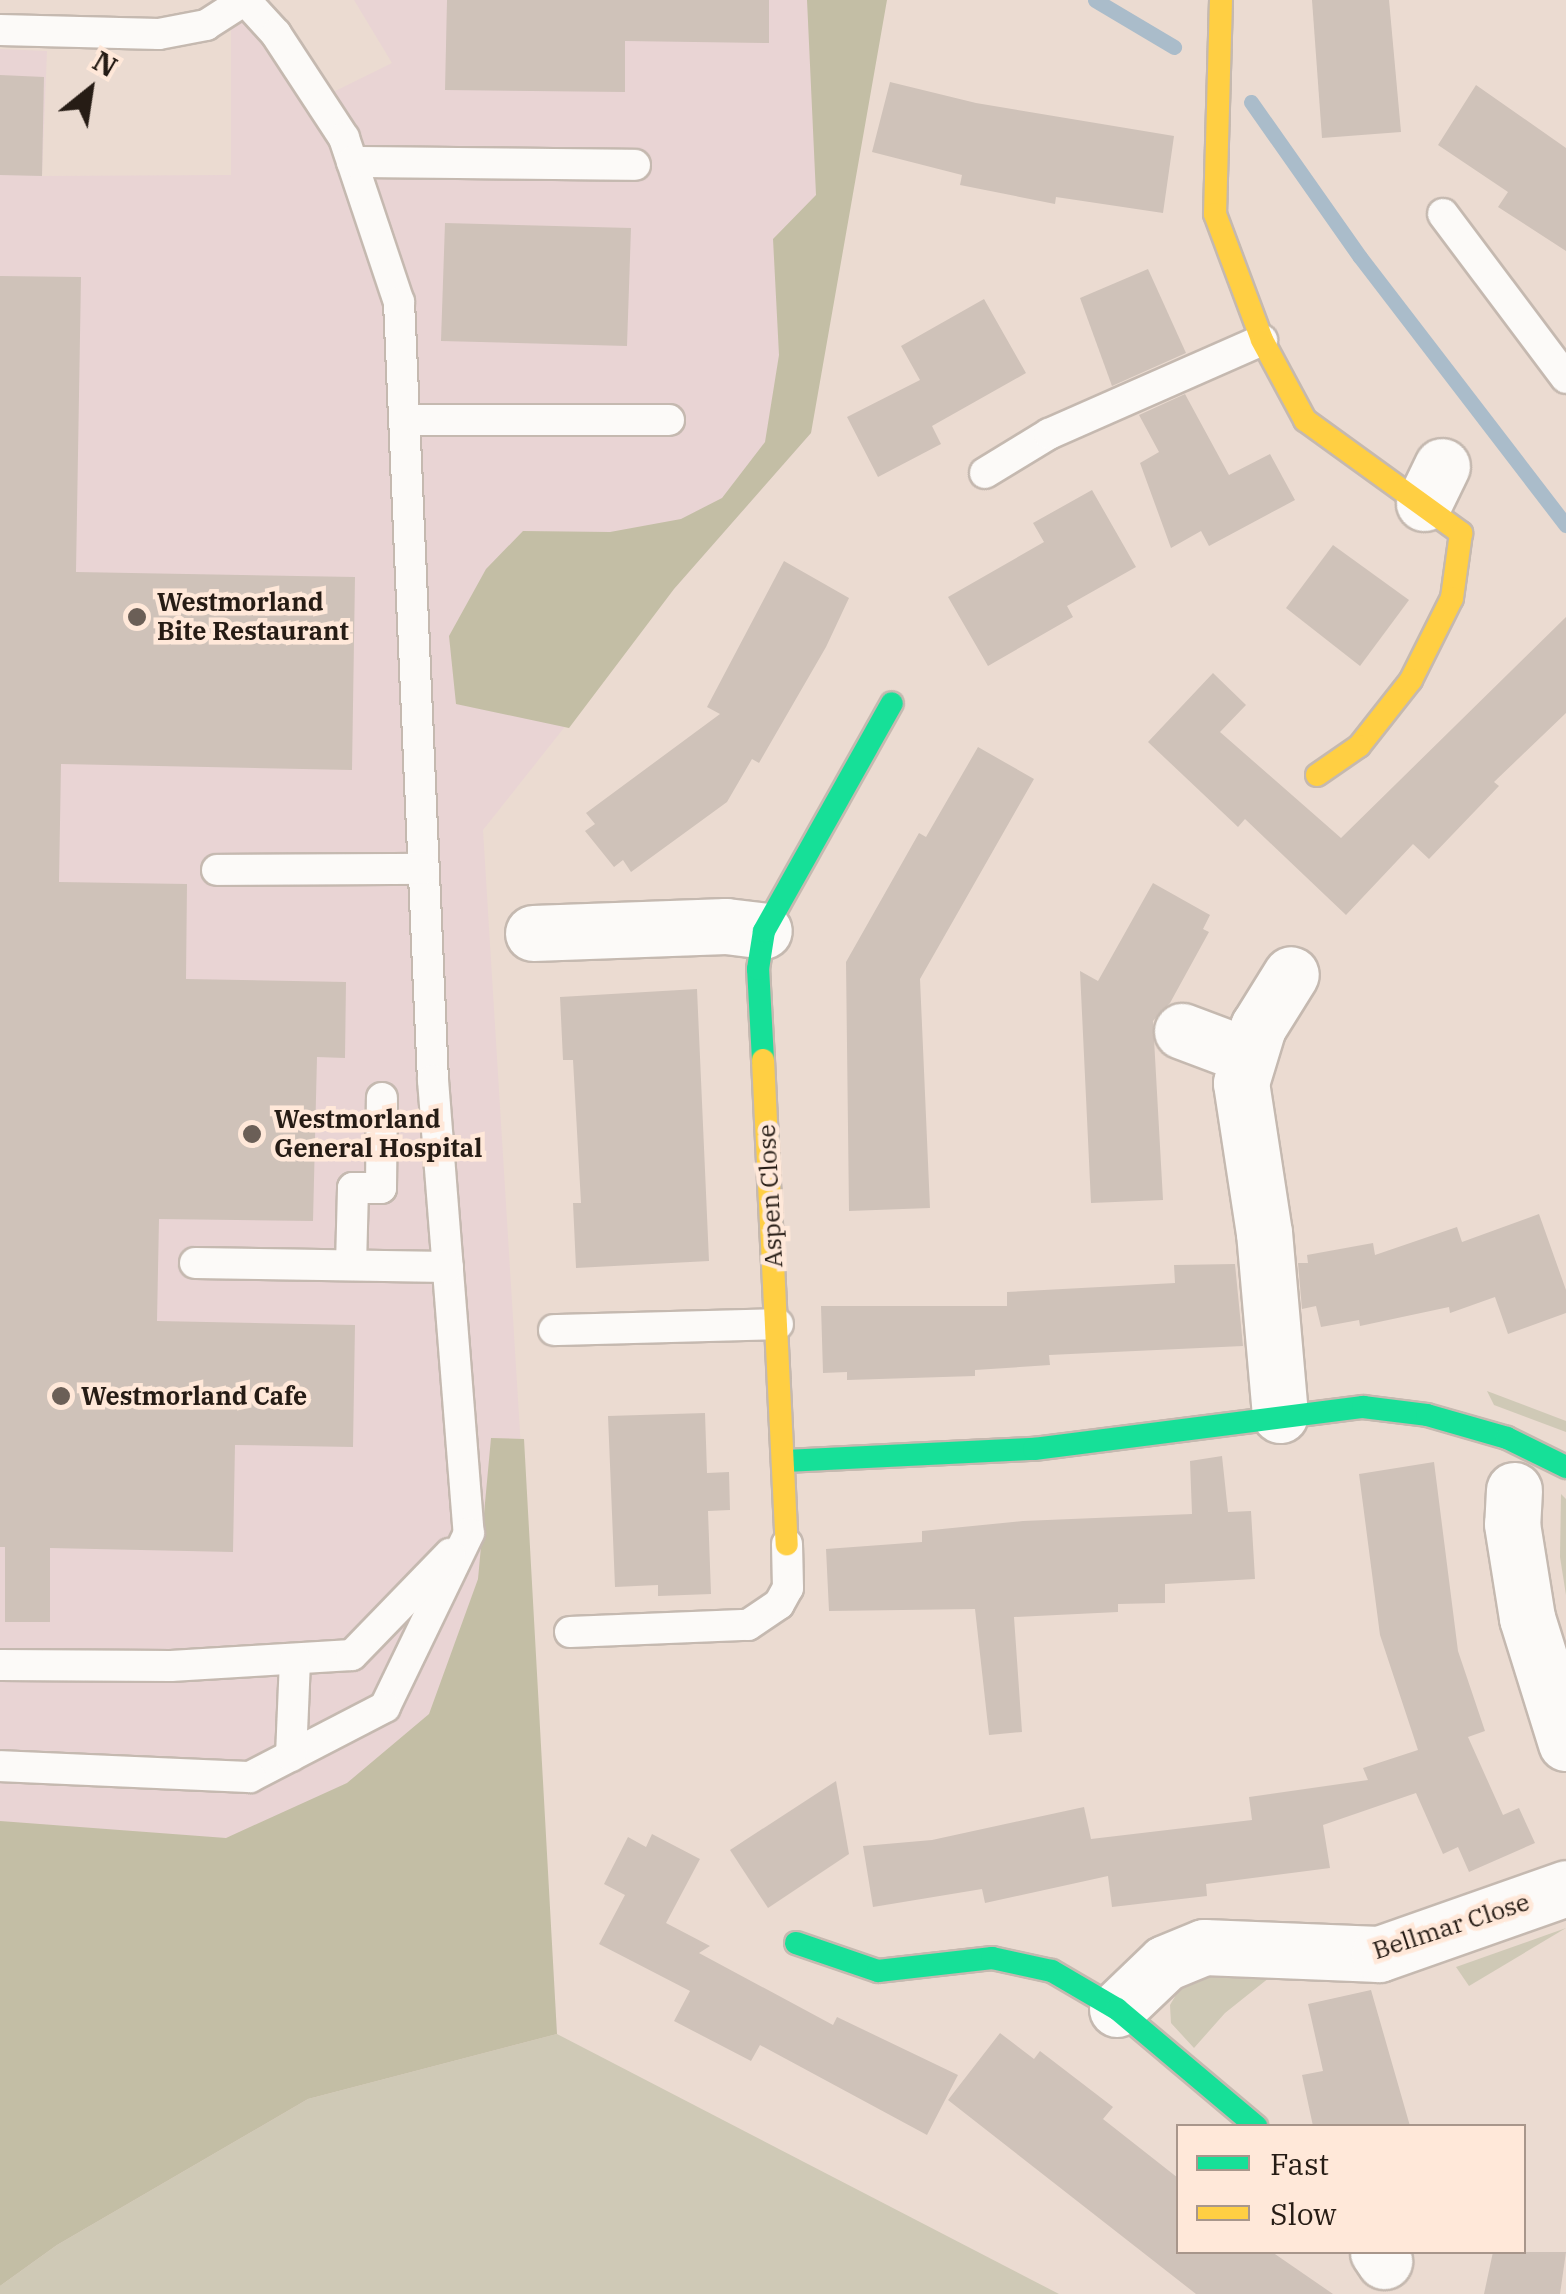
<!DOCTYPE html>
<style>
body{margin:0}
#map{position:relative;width:1566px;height:2294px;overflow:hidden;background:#ebdbd1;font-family:"IBM Plex Serif",serif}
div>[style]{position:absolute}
.medical>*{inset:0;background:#e9d4d4}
.green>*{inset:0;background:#cfc9b6}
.forest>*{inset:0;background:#c3bea5}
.stream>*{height:15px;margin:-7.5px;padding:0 7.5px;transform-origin:7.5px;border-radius:7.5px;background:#aabcca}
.building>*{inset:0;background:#cfc2b9}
.roads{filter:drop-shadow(2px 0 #c5b9b0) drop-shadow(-2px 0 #c5b9b0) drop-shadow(0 2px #c5b9b0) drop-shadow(0 -2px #c5b9b0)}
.lane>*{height:30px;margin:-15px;padding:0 15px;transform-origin:15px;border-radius:15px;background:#fcfaf8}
.street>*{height:55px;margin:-27.5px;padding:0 27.5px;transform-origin:27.5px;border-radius:27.5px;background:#fcfaf8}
.fast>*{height:22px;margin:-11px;padding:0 11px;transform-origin:11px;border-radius:11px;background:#16e098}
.slow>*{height:22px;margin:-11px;padding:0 11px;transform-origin:11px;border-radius:11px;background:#ffcf43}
.dots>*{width:28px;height:28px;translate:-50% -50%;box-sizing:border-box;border:5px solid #ffe8d9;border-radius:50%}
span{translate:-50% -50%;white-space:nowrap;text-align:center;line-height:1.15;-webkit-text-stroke:9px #ffe8d9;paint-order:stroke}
.poi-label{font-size:25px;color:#261c15;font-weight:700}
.left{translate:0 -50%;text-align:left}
.street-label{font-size:25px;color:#261c15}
.legend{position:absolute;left:1176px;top:2124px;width:350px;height:130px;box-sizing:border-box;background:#ffe8d9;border:2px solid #a8968b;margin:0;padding:12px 18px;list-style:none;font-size:30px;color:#261c15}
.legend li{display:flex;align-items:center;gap:20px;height:50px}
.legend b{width:50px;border:2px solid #a8968b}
.north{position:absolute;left:40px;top:40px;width:100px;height:100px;-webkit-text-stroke:8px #ffe8d9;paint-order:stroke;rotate:30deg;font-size:28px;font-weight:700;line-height:40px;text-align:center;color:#261c15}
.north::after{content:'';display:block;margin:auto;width:35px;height:45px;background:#261c15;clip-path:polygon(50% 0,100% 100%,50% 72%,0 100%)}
</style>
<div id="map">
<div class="medical">
<i style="clip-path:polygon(231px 0,319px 99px,392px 63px,354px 0,852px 0,811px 433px,674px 589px,483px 830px,557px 2034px,308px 2099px,57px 2245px,0 2286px,0 49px,47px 51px,42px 176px,231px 175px)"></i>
</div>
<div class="green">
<i style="clip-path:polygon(1487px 1391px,1566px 1421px,1566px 1432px,1494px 1405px)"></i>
<i style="clip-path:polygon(1561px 1494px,1566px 1499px,1566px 1595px,1560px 1557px)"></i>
<i style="clip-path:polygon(1566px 1928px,1469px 1986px,1456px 1967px)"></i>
<i style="clip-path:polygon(1204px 1969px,1279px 1970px,1225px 2013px,1194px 2048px,1171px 2023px,1170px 2005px,1187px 1976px)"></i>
<i style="clip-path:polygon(557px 2034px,1059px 2294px,0 2294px,0 2286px,57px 2245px,308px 2099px)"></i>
</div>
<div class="forest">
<i style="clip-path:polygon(807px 0,887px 0,811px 433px,674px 589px,569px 728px,456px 704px,449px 636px,486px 569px,523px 531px,610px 532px,681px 519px,722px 498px,765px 442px,779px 355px,773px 239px,816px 195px)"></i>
<i style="clip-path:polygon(491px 1438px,524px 1439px,557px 2034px,308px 2099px,57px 2245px,0 2286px,0 1821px,226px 1838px,347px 1783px,429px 1714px,478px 1579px)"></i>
</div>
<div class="stream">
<i style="left:1095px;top:0;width:92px;rotate:30.7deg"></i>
<i style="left:1251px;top:102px;width:189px;rotate:54.9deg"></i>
<i style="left:1360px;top:257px;width:338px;rotate:52.5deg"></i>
</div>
<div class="building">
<i style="clip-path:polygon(447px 0,769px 0,769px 43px,625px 41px,625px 92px,445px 90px)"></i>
<i style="clip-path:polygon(1312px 0,1389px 0,1401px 132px,1322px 138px)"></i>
<i style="clip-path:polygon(0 75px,44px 77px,42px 176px,0 175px)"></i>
<i style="clip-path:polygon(890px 82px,976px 103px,1174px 136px,1163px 213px,1056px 197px,1055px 204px,960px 185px,962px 175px,872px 152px)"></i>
<i style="clip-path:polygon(1476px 85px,1566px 148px,1566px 251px,1498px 207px,1508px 192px,1438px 145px)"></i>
<i style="clip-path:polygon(445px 223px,631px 228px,627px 346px,441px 341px)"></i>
<i style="clip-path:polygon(1148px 269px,1186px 353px,1112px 386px,1080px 298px)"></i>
<i style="clip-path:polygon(0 276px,81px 277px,76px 572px,355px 577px,352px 770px,61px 764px,59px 882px,187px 884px,186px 979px,346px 982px,345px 1058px,317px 1057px,313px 1221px,159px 1219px,157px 1321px,355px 1325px,353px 1447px,235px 1445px,233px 1552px,50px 1548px,50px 1622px,5px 1622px,5px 1547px,0 1547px)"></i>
<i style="clip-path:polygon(984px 299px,1026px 373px,932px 426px,941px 444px,878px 477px,847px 417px,920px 380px,901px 346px)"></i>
<i style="clip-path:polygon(1185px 394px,1229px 475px,1270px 454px,1295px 500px,1209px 546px,1201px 531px,1171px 548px,1140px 463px,1159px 452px,1139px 415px)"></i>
<i style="clip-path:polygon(1092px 490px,1136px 567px,1067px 606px,1073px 617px,988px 666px,948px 597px,1044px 542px,1033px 523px)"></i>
<i style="clip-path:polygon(1333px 545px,1409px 600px,1360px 666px,1286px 608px)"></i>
<i style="clip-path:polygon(784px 561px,849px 598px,826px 647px,759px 763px,752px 759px,727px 802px,631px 872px,623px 860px,614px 867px,585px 831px,595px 824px,586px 813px,720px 714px,707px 707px)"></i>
<i style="clip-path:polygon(1566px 617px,1566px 713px,1494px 782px,1499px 786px,1429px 859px,1413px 844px,1346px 915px,1245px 819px,1238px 827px,1148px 742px,1213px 673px,1246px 705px,1220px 732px,1341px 838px)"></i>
<i style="clip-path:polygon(978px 747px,1034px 779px,920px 979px,930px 1208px,849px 1211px,846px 962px,919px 833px,926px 837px)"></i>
<i style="clip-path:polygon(1153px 883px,1210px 915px,1203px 929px,1209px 932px,1170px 1003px,1153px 1021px,1163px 1200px,1091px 1203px,1080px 971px,1098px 981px)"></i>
<i style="clip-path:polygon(697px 989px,709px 1261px,576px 1268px,573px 1203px,581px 1203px,573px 1060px,563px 1060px,560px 997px)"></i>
<i style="clip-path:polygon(1539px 1214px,1566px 1290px,1566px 1313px,1508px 1334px,1495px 1297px,1450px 1313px,1449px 1307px,1360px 1326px,1359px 1320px,1321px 1327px,1316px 1306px,1302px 1309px,1298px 1263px,1308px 1263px,1307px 1255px,1373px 1243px,1375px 1255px,1457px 1227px,1462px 1242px)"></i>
<i style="clip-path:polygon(1235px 1264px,1243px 1346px,1049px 1355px,1050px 1365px,975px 1370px,975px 1376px,847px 1380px,847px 1372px,823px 1373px,821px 1306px,1007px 1306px,1007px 1292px,1175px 1283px,1174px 1265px)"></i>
<i style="clip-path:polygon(705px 1413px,707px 1473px,729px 1472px,730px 1510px,708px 1511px,711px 1594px,658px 1596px,658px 1585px,615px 1587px,608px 1416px)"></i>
<i style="clip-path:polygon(1222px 1456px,1228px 1512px,1251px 1511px,1255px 1579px,1165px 1584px,1165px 1603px,1118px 1604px,1118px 1612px,1014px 1617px,1022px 1732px,989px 1735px,975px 1609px,829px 1611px,826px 1549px,922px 1542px,922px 1531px,1023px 1521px,1192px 1514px,1190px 1461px)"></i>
<i style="clip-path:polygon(1434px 1462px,1458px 1651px,1485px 1731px,1468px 1737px,1503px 1815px,1519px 1808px,1535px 1843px,1469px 1872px,1458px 1847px,1443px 1854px,1416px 1793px,1323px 1825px,1330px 1868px,1206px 1884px,1207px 1896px,1112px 1907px,1108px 1876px,985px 1903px,982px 1889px,873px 1907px,863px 1846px,932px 1840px,1084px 1807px,1091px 1839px,1252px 1820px,1249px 1797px,1368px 1780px,1363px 1768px,1418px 1750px,1380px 1635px,1359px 1474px)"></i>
<i style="clip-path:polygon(836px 1781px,849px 1854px,768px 1908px,730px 1850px)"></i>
<i style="clip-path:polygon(652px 1834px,700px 1859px,666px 1923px,710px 1946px,699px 1953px,833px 2025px,837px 2017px,958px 2075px,927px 2135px,760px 2045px,751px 2061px,674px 2021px,690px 1991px,599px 1944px,625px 1895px,604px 1884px,628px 1837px,646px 1847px)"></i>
<i style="clip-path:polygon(1371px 1990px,1410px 2126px,1313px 2126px,1302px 2075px,1323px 2071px,1308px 2004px)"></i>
<i style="clip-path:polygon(1000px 2033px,1034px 2059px,1040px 2051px,1113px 2107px,1103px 2119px,1178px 2178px,1178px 2252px,1272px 2252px,1333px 2294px,1196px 2294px,948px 2100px)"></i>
<i style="clip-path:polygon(1493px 2252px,1566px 2252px,1560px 2294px,1484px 2294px)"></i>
</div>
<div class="roads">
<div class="lane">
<i style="left:0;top:30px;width:159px;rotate:1.4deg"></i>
<i style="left:159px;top:34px;width:48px;rotate:-10.8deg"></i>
<i style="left:206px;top:25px;width:46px;rotate:-32.7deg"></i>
<i style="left:245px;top:0;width:46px;rotate:47.6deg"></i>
<i style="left:276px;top:34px;width:124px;rotate:56.8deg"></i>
<i style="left:344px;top:138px;width:173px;rotate:71.5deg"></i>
<i style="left:399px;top:302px;width:779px;rotate:87.5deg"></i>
<i style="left:433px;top:1080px;width:454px;rotate:85.5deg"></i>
<i style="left:469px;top:1533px;width:193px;rotate:115.8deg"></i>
<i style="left:385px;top:1707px;width:152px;rotate:152.6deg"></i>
<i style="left:250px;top:1777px;width:250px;rotate:-177.5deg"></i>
<i style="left:352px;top:162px;width:283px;rotate:0.6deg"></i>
<i style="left:1443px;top:214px;width:205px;rotate:53.1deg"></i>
<i style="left:405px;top:420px;width:264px"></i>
<i style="left:985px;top:473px;width:75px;rotate:-31.4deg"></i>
<i style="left:1049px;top:434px;width:233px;rotate:-23.8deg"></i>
<i style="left:217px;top:870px;width:207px;rotate:-0.3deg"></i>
<i style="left:195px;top:1263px;width:253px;rotate:0.9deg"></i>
<i style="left:351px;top:1265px;width:77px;rotate:-88.5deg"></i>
<i style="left:353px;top:1188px;width:28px"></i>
<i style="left:381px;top:1188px;width:90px;rotate:-89.4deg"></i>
<i style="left:554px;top:1330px;width:224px;rotate:-1.5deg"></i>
<i style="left:570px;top:1632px;width:178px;rotate:-2.3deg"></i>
<i style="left:748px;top:1625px;width:37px;rotate:-34deg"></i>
<i style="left:779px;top:1604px;width:18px;rotate:-61deg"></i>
<i style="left:788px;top:1588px;width:44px;rotate:-91.3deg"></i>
<i style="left:0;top:1665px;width:171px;rotate:0.3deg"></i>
<i style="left:171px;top:1666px;width:181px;rotate:-3.5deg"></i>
<i style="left:352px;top:1655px;width:141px;rotate:-45.9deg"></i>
<i style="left:291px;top:1756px;width:97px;rotate:-87.6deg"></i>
</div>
<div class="street">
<i style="left:1424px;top:503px;width:41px;rotate:-64.1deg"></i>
<i style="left:533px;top:933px;width:193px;rotate:-2.1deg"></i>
<i style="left:726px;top:926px;width:38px;rotate:7deg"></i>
<i style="left:1182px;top:1031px;width:68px;rotate:20.6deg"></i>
<i style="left:1280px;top:1415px;width:183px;rotate:-95deg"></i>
<i style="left:1264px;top:1233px;width:152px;rotate:-98.7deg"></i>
<i style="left:1241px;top:1083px;width:59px;rotate:-73.1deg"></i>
<i style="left:1258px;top:1027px;width:62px;rotate:-58.1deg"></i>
<i style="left:1514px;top:1490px;width:34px;rotate:93deg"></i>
<i style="left:1512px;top:1524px;width:95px;rotate:80.9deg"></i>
<i style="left:1527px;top:1618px;width:131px;rotate:72.7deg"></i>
<i style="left:1117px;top:2009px;width:66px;rotate:-43.8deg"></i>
<i style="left:1165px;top:1963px;width:42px;rotate:-22.3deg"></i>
<i style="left:1204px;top:1947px;width:175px;rotate:2.3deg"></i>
<i style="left:1379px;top:1954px;width:198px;rotate:-19.4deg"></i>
<i style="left:1378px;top:2252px;width:11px;rotate:56deg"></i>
</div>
<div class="fast">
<i style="left:763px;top:1060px;width:91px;rotate:-93.1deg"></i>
<i style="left:758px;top:969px;width:38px;rotate:-81deg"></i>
<i style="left:764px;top:931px;width:261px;rotate:-60.7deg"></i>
<i style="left:786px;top:1461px;width:248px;rotate:-2.8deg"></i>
<i style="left:1034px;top:1449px;width:332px;rotate:-7.3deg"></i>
<i style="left:1363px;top:1407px;width:64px;rotate:7.1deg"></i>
<i style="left:1427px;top:1415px;width:83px;rotate:16deg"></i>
<i style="left:1507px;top:1438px;width:66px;rotate:26.2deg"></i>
<i style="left:796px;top:1943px;width:87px;rotate:18.9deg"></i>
<i style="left:878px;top:1971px;width:115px;rotate:-6.5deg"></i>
<i style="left:992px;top:1958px;width:61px;rotate:12.2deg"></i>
<i style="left:1052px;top:1971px;width:75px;rotate:30.3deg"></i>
<i style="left:1117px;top:2009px;width:182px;rotate:40.1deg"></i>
</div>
<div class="slow">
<i style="left:1221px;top:0;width:214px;rotate:91.6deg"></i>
<i style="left:1215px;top:214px;width:134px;rotate:69.5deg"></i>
<i style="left:1262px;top:340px;width:91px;rotate:61.7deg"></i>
<i style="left:1305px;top:420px;width:193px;rotate:35.9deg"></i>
<i style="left:1461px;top:533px;width:66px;rotate:97.9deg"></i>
<i style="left:1452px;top:598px;width:92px;rotate:116.6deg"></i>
<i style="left:1411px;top:680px;width:84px;rotate:128.2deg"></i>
<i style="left:1359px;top:746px;width:51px;rotate:145.4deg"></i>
<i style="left:763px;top:1060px;width:485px;rotate:87.2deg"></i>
</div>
</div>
<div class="dots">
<i style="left:137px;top:617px;background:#6b5f57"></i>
<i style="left:252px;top:1134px;background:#6b5f57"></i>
<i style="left:61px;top:1396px;background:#6b5f57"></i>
</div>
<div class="poi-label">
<span class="left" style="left:157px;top:617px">Westmorland<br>Bite Restaurant</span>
<span class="left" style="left:274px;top:1134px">Westmorland<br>General Hospital</span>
<span class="left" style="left:81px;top:1396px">Westmorland Cafe</span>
</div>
<div class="street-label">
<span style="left:770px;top:1196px;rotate:-93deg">Aspen Close</span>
<span style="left:1451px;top:1926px;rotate:-18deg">Bellmar Close</span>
</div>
<ul class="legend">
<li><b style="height:12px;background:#16e098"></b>Fast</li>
<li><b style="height:12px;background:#ffcf43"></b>Slow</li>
</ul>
<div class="north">N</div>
</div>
